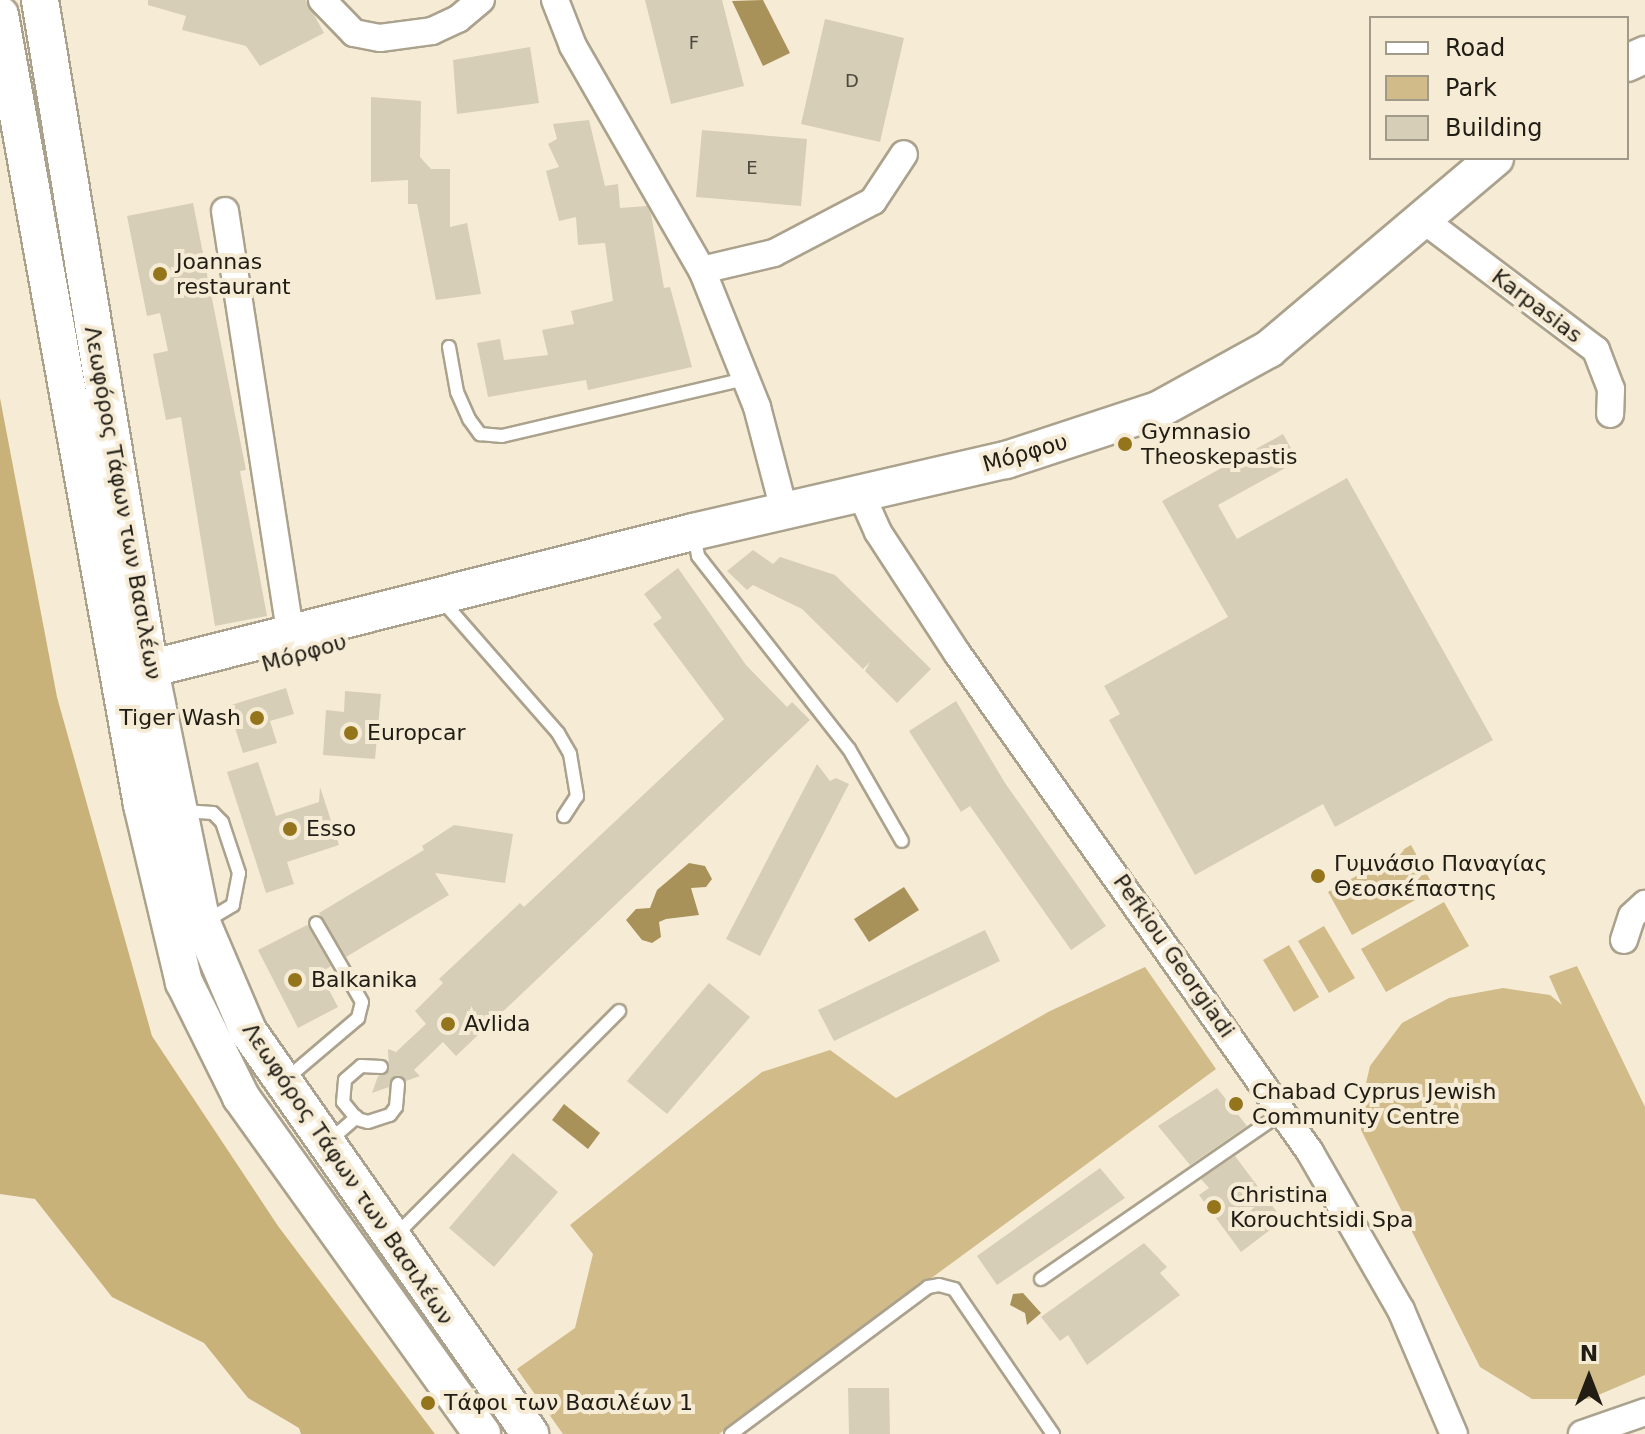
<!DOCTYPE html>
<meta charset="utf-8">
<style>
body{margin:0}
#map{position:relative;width:1645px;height:1434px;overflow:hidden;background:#f6ecd6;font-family:"DejaVu Sans",sans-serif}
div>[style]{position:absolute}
.green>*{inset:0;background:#d0bb89}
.forest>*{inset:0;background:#c9b279}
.water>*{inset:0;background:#a9925a}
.building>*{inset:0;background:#d7ceb8}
.roads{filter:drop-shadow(2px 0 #aba28d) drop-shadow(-2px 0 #aba28d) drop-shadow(0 2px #aba28d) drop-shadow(0 -2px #aba28d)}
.lane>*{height:12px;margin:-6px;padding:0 6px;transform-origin:6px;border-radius:6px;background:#fff}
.street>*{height:26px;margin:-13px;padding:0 13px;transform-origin:13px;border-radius:13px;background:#fff}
.secondary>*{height:36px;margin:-18px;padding:0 18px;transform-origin:18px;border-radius:18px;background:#fff}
.dots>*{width:22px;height:22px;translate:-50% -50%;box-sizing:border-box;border:4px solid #f6ecd6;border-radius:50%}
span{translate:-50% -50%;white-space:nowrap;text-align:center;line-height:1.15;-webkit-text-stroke:8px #f6ecd6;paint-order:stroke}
.number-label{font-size:18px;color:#4e493e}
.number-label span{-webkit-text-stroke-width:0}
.poi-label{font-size:22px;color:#211d15}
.left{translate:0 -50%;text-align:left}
.right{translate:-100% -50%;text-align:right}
.street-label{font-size:22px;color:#211d15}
.legend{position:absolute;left:1369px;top:16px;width:260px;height:144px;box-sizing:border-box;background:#f6ecd6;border:2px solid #a19989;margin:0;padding:10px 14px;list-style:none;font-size:24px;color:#211d15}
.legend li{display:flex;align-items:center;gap:16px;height:40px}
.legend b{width:40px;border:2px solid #a19989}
.north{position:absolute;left:1549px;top:1338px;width:80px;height:80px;-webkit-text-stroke:6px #f6ecd6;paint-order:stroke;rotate:0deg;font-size:22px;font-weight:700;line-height:32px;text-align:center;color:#211d15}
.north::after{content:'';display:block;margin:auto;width:28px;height:36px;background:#211d15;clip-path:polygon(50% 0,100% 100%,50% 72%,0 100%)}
</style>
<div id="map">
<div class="green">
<i style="clip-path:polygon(1411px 845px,1435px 889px,1352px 935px,1328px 892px)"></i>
<i style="clip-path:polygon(1444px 902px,1469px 946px,1386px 992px,1361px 949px)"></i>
<i style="clip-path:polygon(1324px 926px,1355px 978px,1329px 993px,1298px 941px)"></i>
<i style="clip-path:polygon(1289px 945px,1319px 997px,1294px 1012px,1263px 960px)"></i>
<i style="clip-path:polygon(1577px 966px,1645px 1107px,1645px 1375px,1589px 1399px,1532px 1399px,1480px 1367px,1361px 1130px,1360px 1109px,1370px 1066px,1402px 1023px,1449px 998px,1503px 988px,1550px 995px,1562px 1005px,1549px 976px)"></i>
<i style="clip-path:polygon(1145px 967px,1216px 1069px,719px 1434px,563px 1434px,517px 1369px,575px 1328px,593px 1254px,570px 1225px,762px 1072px,830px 1050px,896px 1098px,1050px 1011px)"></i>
</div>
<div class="forest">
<i style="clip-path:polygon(0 398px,57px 697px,152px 1036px,278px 1226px,435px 1434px,301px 1434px,299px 1428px,248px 1398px,204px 1343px,112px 1297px,35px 1199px,0 1194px)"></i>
</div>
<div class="water">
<i style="clip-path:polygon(763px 0,790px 53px,763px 66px,732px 1px)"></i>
<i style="clip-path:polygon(689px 863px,705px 866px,712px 879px,706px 887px,691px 888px,699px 915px,666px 919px,659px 922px,661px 937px,652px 943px,642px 940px,626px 920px,636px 909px,650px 908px,657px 890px)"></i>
<i style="clip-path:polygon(904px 887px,919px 910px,869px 942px,854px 919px)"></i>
<i style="clip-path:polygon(564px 1104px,600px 1133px,588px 1149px,552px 1120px)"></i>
<i style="clip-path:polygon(1023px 1293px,1041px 1313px,1027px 1325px,1025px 1313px,1010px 1305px,1013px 1294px)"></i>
</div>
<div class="building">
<i style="clip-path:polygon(148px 0,306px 0,324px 33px,260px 66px,246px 46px,182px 30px,186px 16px,148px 5px)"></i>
<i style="clip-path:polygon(645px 0,722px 0,744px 86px,671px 104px)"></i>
<i style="clip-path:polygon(825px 19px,904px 38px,880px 142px,801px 124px)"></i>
<i style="clip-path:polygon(530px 47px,539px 103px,457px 114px,453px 60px)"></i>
<i style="clip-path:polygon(371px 97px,421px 101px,420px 157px,431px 169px,450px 169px,450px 227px,467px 223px,481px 294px,436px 300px,417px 204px,408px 204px,408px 180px,371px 182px)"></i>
<i style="clip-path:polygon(589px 120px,605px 186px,618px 184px,620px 208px,647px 206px,651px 214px,664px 288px,670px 287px,692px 367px,588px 390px,586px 380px,488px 397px,477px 343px,500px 339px,504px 360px,548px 355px,542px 330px,574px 324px,571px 311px,613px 301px,605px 243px,578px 245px,576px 217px,559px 221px,546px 171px,559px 167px,548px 144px,557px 139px,553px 124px)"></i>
<i style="clip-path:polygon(702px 130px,807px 139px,801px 206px,696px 197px)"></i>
<i style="clip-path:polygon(193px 203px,246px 470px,240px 471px,267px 616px,215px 626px,181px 417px,166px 420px,153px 354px,168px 351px,160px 313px,147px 316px,127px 216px)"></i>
<i style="clip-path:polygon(1283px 434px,1298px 461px,1218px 505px,1237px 539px,1347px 478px,1493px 740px,1335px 827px,1323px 804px,1195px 875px,1109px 720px,1120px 714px,1104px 686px,1228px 617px,1162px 501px)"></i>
<i style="clip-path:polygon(753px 550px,773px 564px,780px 557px,835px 575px,931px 669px,897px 703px,865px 671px,870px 662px,863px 669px,802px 609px,753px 585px,747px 590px,727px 571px)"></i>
<i style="clip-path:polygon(678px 568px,746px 665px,787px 707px,792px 702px,810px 720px,456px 1056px,443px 1042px,414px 1070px,420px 1076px,406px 1081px,395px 1076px,389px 1087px,372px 1093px,378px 1076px,389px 1071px,388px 1049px,396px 1052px,426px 1024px,415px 1011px,443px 983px,439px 979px,520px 903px,524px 907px,724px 719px,653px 624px,662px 618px,644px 594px)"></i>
<i style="clip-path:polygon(286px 688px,294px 714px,270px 721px,277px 743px,243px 753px,228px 706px)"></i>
<i style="clip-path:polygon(345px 691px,381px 694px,375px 759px,323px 755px,326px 710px,344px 712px)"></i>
<i style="clip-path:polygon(956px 701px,1005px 783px,1106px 926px,1071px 950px,970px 806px,961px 812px,909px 731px)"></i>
<i style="clip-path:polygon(258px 762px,276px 816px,319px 802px,320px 787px,339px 845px,287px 862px,294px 884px,266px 893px,227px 772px)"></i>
<i style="clip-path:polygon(817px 764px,830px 781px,836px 778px,849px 784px,760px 956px,726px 939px)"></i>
<i style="clip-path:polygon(454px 825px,513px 834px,505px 883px,435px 873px,449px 895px,346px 957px,319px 913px,424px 850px,422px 846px)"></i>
<i style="clip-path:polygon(307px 925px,331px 966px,320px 973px,338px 1007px,298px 1028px,258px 950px)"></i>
<i style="clip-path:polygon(985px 930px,1000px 961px,834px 1041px,818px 1010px)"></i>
<i style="clip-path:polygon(709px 983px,750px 1017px,667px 1114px,627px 1081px)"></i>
<i style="clip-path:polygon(1217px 1088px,1247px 1126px,1190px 1165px,1158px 1126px)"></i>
<i style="clip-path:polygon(513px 1153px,558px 1192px,494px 1267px,449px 1228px)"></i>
<i style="clip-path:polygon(1235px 1156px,1283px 1220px,1241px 1252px,1199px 1195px,1209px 1188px,1201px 1179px)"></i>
<i style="clip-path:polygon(1100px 1168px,1125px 1198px,997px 1285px,977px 1256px)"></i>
<i style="clip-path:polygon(1144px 1243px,1167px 1267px,1160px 1273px,1180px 1295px,1087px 1365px,1068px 1335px,1060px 1341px,1041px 1317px)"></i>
<i style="clip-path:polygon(848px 1388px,889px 1388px,890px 1434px,849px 1434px)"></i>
</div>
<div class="roads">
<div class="lane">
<i style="left:449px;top:347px;width:46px;rotate:79.9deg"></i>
<i style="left:457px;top:392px;width:30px;rotate:66deg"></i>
<i style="left:469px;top:419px;width:19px;rotate:54deg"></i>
<i style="left:480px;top:434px;width:22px;rotate:5deg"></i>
<i style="left:502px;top:436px;width:250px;rotate:-13.2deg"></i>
<i style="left:694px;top:535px;width:21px;rotate:79deg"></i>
<i style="left:698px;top:556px;width:245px;rotate:52deg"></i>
<i style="left:849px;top:749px;width:106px;rotate:60.1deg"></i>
<i style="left:446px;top:605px;width:170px;rotate:48.8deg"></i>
<i style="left:558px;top:733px;width:24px;rotate:60deg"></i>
<i style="left:570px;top:754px;width:43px;rotate:80.5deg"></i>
<i style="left:577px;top:796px;width:24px;rotate:123deg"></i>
<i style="left:184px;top:811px;width:29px;rotate:4deg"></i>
<i style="left:213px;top:813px;width:13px;rotate:45deg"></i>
<i style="left:222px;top:822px;width:54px;rotate:71.6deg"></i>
<i style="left:239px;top:873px;width:33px;rotate:101deg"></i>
<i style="left:233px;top:905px;width:33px;rotate:149deg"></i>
<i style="left:381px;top:1067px;width:20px;rotate:-177deg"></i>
<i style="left:361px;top:1066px;width:21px;rotate:139deg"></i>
<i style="left:345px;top:1080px;width:22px;rotate:95deg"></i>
<i style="left:343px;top:1102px;width:22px;rotate:51deg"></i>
<i style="left:357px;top:1119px;width:11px;rotate:15deg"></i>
<i style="left:368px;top:1122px;width:23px;rotate:-18deg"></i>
<i style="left:390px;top:1115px;width:10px;rotate:-53deg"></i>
<i style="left:396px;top:1107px;width:23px;rotate:-85deg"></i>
<i style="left:285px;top:1080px;width:96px;rotate:-40.3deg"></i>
<i style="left:358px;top:1018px;width:16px;rotate:-76deg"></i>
<i style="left:362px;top:1002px;width:91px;rotate:-120.2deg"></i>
<i style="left:328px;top:1142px;width:38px;rotate:-41deg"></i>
<i style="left:394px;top:1237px;width:319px;rotate:-45.1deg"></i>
<i style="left:1041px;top:1279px;width:294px;rotate:-34.6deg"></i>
<i style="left:731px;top:1434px;width:246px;rotate:-36.7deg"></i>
<i style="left:928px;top:1287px;width:11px;rotate:-10deg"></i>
<i style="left:939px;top:1285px;width:16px;rotate:15deg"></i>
<i style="left:954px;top:1289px;width:176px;rotate:55.7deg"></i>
</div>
<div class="street">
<i style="left:322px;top:0;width:46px;rotate:45.9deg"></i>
<i style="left:354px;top:33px;width:26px;rotate:11deg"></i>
<i style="left:380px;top:38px;width:52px;rotate:-7.7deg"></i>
<i style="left:432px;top:31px;width:29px;rotate:-25deg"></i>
<i style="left:458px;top:19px;width:30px;rotate:-40deg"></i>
<i style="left:555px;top:0;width:49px;rotate:68.6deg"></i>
<i style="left:573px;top:46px;width:258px;rotate:60.1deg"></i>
<i style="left:702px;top:270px;width:148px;rotate:68.1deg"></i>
<i style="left:757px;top:407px;width:106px;rotate:75.3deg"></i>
<i style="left:225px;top:211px;width:431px;rotate:81.2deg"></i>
<i style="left:1425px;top:221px;width:214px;rotate:37deg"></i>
<i style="left:1596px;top:350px;width:42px;rotate:69deg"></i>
<i style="left:1611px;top:389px;width:25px;rotate:92deg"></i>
<i style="left:702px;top:270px;width:74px;rotate:-13.3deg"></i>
<i style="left:774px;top:253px;width:112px;rotate:-27.7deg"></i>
<i style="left:873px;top:201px;width:56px;rotate:-56.6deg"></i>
<i style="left:862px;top:496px;width:39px;rotate:66deg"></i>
<i style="left:878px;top:532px;width:145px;rotate:56.9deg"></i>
<i style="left:957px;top:653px;width:611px;rotate:54.72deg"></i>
<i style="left:1310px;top:1152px;width:182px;rotate:60.1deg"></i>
<i style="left:1401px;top:1310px;width:135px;rotate:66.9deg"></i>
<i style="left:1624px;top:940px;width:25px;rotate:-72deg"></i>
<i style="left:1632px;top:916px;width:18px;rotate:-43deg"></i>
<i style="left:1582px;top:1434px;width:67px;rotate:-19.2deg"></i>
</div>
<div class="secondary">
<i style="left:40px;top:0;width:679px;rotate:80.68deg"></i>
<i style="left:150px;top:670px;width:258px;rotate:78.4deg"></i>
<i style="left:202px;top:923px;width:117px;rotate:66.9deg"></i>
<i style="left:248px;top:1031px;width:492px;rotate:55deg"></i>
<i style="left:0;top:15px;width:803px;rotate:79.81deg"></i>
<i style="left:142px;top:805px;width:182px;rotate:76.7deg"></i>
<i style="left:184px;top:982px;width:128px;rotate:63.6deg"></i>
<i style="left:241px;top:1097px;width:414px;rotate:54.4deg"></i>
<i style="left:1627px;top:63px;width:20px;rotate:-24deg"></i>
<i style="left:129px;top:674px;width:582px;rotate:-14.13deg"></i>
<i style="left:693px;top:532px;width:321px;rotate:-13deg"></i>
<i style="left:1006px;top:460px;width:160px;rotate:-18.2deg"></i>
<i style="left:1158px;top:410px;width:127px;rotate:-28.8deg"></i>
<i style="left:1269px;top:349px;width:296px;rotate:-40.2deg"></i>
</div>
</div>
<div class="dots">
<i style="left:160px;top:274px;background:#94751c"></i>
<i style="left:1125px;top:444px;background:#94751c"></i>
<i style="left:257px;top:718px;background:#94751c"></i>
<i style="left:351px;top:733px;background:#94751c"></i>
<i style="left:290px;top:829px;background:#94751c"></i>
<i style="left:1318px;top:876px;background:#94751c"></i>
<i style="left:295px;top:980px;background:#94751c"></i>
<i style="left:448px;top:1024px;background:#94751c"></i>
<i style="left:1236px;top:1104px;background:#94751c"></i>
<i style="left:1214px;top:1207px;background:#94751c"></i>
<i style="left:428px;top:1403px;background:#94751c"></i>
</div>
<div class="number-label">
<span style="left:694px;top:43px">F</span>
<span style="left:852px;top:81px">D</span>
<span style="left:752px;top:168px">E</span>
</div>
<div class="poi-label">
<span class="left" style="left:176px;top:274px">Joannas<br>restaurant</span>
<span class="left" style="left:1141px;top:444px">Gymnasio<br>Theoskepastis</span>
<span class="right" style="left:241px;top:718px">Tiger Wash</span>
<span class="left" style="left:367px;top:733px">Europcar</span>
<span class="left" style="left:306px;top:829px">Esso</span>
<span class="left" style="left:1334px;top:876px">Γυμνάσιο Παναγίας<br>Θεοσκέπαστης</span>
<span class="left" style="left:311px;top:980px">Balkanika</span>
<span class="left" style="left:464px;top:1024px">Avlida</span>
<span class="left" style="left:1252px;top:1104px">Chabad Cyprus Jewish<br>Community Centre</span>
<span class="left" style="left:1230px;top:1207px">Christina<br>Korouchtsidi Spa</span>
<span class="left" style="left:444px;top:1403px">Τάφοι των Βασιλέων 1</span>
</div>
<div class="street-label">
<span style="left:1537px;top:306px;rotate:37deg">Karpasias</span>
<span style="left:1025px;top:453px;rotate:-16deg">Μόρφου</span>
<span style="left:123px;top:503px;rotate:80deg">Λεωφόρος Τάφων των Βασιλέων</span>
<span style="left:304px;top:653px;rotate:-16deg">Μόρφου</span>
<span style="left:1174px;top:956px;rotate:55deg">Pefkiou Georgiadi</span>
<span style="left:348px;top:1174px;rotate:56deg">Λεωφόρος Τάφων των Βασιλέων</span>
</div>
<ul class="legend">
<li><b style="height:10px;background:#fff"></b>Road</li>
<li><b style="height:22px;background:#d0bb89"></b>Park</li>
<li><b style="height:22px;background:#d7ceb8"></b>Building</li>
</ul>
<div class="north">N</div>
</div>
